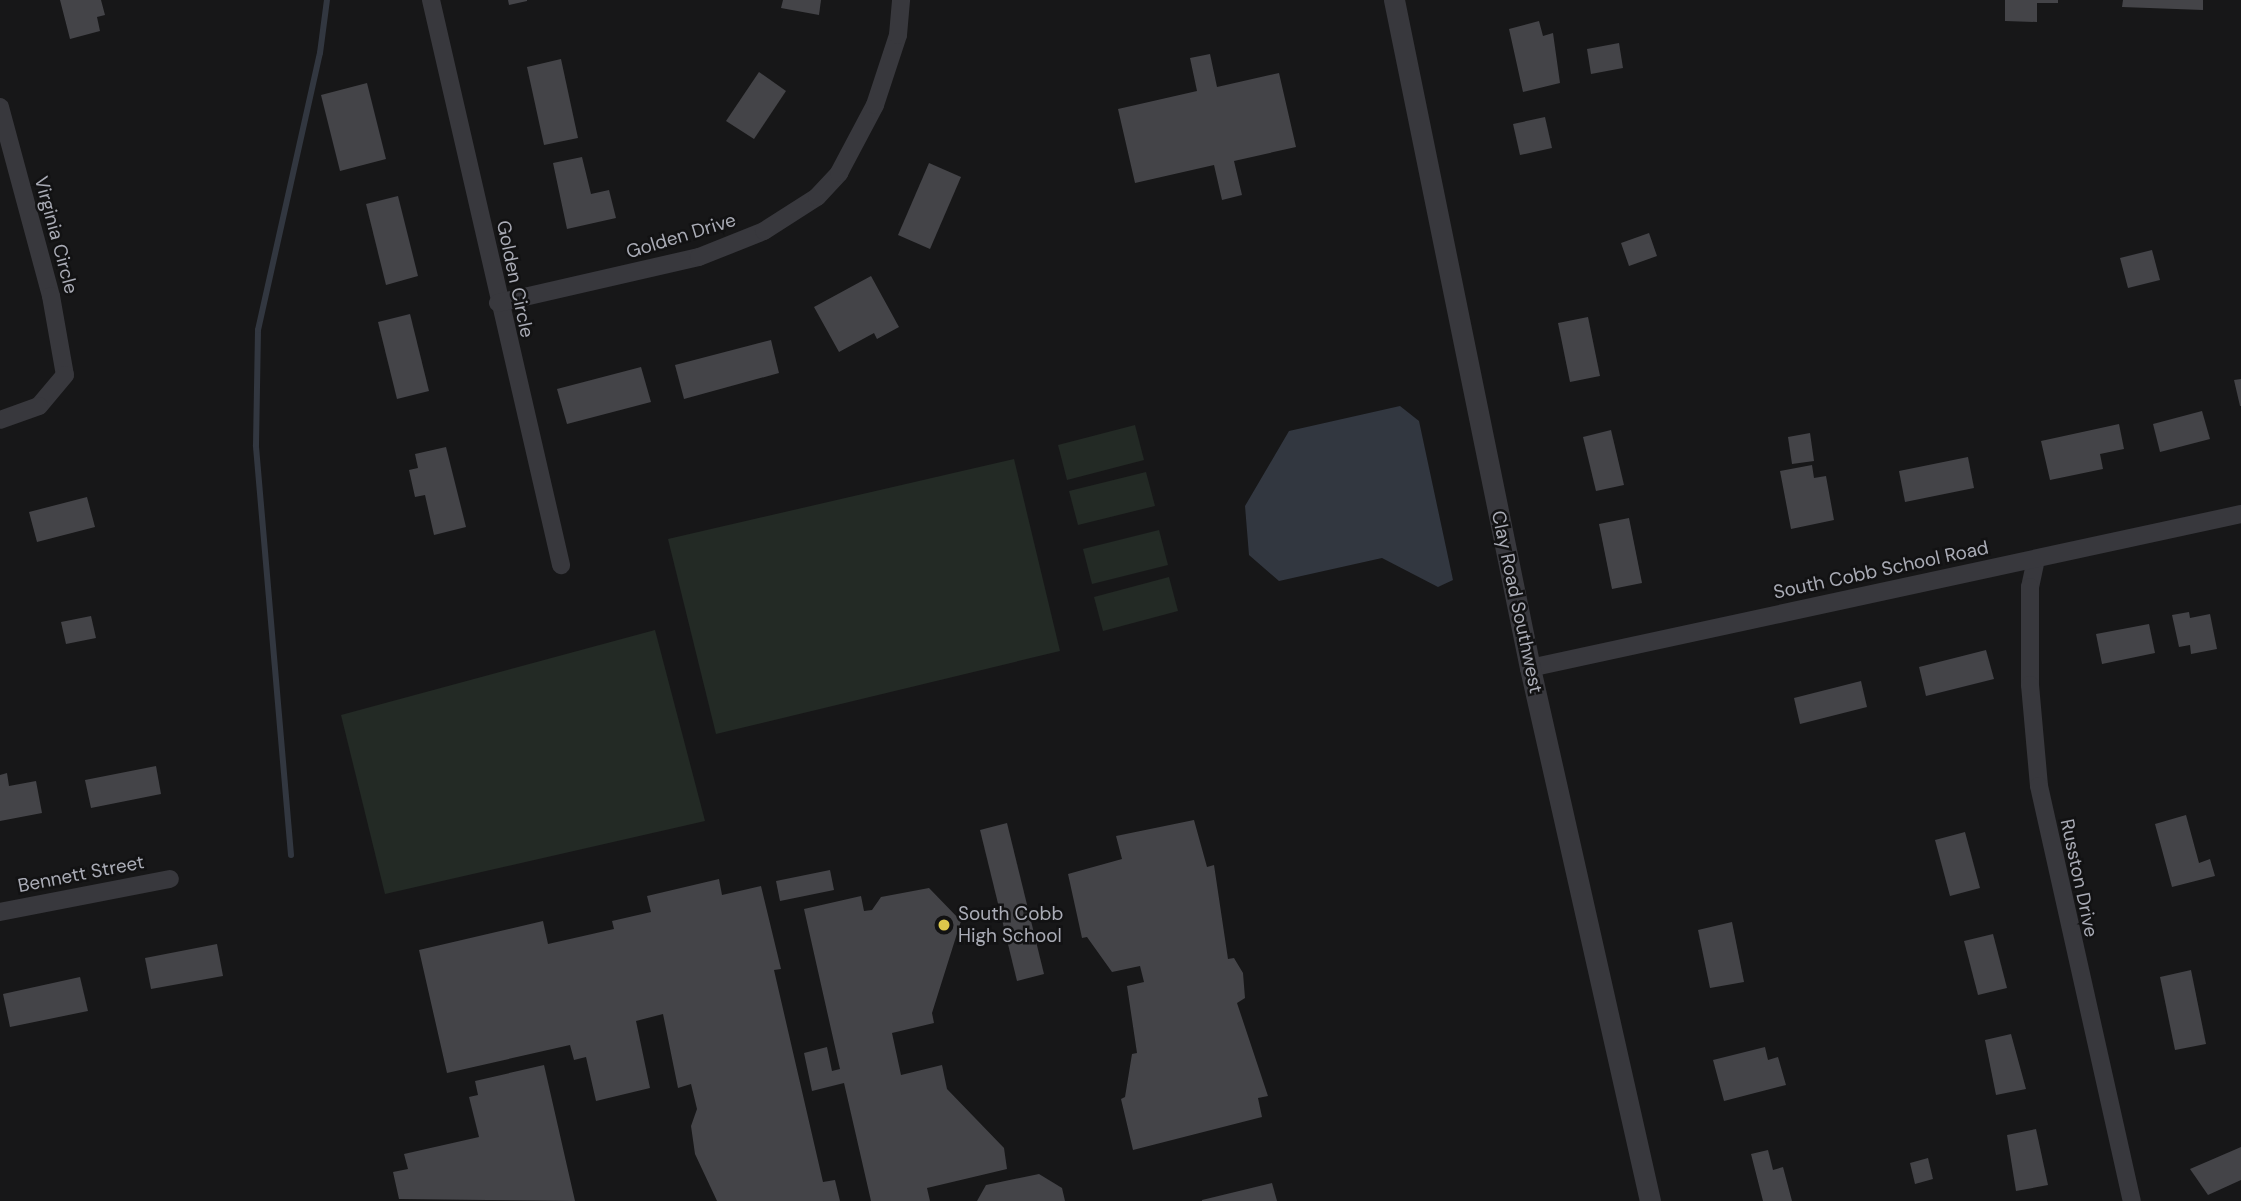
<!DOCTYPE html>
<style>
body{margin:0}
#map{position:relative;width:2241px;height:1201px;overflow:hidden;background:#171718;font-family:"DM Sans",sans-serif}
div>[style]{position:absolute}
.green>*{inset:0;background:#232a25}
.water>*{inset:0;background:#323740}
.stream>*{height:6px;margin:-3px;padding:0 3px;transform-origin:3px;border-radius:3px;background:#323740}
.building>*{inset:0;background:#444448}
.minor>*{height:18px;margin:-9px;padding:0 9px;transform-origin:9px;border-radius:9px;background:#38383d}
.tertiary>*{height:21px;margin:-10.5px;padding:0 10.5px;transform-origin:10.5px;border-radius:10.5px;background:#38383d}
.dots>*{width:19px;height:19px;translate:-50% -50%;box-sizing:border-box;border:4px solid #121213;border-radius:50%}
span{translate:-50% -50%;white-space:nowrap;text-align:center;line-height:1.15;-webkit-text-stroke:5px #121213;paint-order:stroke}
.street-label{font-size:19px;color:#aaacb6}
.poi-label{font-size:19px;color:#aaacb6}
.left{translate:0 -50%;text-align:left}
</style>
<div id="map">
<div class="green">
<i style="clip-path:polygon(1135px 425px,1144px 460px,1067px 480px,1058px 445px)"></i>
<i style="clip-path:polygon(1014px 459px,1060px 651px,716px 734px,668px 539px)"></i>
<i style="clip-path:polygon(1146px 472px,1155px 506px,1078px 525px,1069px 491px)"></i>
<i style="clip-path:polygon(1159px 530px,1168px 565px,1092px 584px,1083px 549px)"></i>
<i style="clip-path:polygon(1169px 577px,1178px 611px,1103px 631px,1094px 597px)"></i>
<i style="clip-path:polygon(655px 630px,705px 821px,385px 894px,341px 715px)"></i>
</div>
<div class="water">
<i style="clip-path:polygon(1400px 406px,1419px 421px,1453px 580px,1438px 587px,1382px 558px,1279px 581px,1249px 555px,1245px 506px,1289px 431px)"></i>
</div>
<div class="stream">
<i style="left:291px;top:855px;width:411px;rotate:-94.9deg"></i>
<i style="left:256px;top:445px;width:115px;rotate:-89deg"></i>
<i style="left:258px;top:330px;width:284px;rotate:-77.4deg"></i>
<i style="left:320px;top:53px;width:53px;rotate:-82.5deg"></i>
</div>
<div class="building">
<i style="clip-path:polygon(60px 0,101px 0,105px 15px,97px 17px,100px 31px,70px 39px)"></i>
<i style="clip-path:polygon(508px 0,527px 0,527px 1px,509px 5px)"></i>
<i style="clip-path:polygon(783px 0,821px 0,819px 15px,781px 8px)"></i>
<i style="clip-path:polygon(2005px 0,2058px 0,2058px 3px,2037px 3px,2037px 22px,2005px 21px)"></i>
<i style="clip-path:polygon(2123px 0,2203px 0,2203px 10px,2122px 7px)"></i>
<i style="clip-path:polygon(1539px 21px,1543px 36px,1553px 33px,1560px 83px,1523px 92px,1509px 29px)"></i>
<i style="clip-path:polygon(1619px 43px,1623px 68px,1591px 74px,1587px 49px)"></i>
<i style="clip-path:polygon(1210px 54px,1217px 87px,1279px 73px,1296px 147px,1234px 161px,1242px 195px,1222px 200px,1214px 165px,1135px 183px,1118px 109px,1197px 91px,1190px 58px)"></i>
<i style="clip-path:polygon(561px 59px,578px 138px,544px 145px,527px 67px)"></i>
<i style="clip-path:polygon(759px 72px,786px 91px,754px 139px,726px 121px)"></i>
<i style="clip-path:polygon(367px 83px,386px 159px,340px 171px,321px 95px)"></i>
<i style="clip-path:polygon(1545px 117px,1552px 148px,1520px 155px,1513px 124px)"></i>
<i style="clip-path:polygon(582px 157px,591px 194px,609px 190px,616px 218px,567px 229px,553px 163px)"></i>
<i style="clip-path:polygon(929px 163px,961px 177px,930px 249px,898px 235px)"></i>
<i style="clip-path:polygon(398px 196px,418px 276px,386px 285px,366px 204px)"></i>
<i style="clip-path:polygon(1649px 233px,1657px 256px,1629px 266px,1621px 243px)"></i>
<i style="clip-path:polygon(2152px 250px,2160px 280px,2128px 288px,2120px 258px)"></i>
<i style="clip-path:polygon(871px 276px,899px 327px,877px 339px,874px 333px,839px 352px,814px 307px)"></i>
<i style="clip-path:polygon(410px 314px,429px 391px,397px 399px,378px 322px)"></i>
<i style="clip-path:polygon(1588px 317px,1600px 376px,1570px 382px,1558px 323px)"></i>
<i style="clip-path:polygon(771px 340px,779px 373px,684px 399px,675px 365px)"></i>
<i style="clip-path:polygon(641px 367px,651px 402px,567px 424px,557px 389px)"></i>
<i style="clip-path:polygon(2241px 379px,2241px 406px,2240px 406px,2234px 380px)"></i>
<i style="clip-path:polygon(2202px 411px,2210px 439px,2160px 452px,2153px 424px)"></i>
<i style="clip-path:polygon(2119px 424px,2124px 449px,2100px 454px,2103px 469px,2050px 480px,2041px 441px)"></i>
<i style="clip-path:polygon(1611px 430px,1624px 485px,1596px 491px,1583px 437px)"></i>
<i style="clip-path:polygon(1810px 433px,1814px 461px,1792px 464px,1788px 437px)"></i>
<i style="clip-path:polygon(446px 447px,466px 527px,434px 535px,425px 495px,415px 497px,409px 470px,418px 468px,415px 454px)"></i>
<i style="clip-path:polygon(1968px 457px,1974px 488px,1905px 502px,1899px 471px)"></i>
<i style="clip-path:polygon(1812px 465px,1814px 478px,1826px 476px,1834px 520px,1791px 529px,1780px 471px)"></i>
<i style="clip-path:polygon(87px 497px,95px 527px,37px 542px,29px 512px)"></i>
<i style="clip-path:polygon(1629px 518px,1642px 583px,1612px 589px,1599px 524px)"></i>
<i style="clip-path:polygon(2189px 612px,2190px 618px,2210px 614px,2217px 649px,2191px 654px,2190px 645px,2179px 647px,2172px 615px)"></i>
<i style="clip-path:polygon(91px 616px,96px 638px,66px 644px,61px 622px)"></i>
<i style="clip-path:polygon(2149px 624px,2155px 653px,2102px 664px,2096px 634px)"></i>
<i style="clip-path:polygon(1986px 650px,1994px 679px,1926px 696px,1919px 667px)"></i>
<i style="clip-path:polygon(1861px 681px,1867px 707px,1800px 724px,1794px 698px)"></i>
<i style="clip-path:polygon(156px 766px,161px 794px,91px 808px,85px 780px)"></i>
<i style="clip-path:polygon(7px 773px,9px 786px,36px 781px,42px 813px,0 821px,0 775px)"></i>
<i style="clip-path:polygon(2186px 815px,2199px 863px,2210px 859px,2215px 876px,2172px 887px,2155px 824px)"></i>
<i style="clip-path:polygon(1194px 820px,1207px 867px,1214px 865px,1228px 959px,1234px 958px,1243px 973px,1245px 998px,1237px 1003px,1268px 1096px,1258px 1098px,1262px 1117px,1133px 1150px,1121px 1099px,1125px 1097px,1132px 1054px,1137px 1053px,1127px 986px,1144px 982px,1140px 966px,1112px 972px,1087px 937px,1082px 938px,1068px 874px,1122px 859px,1116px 836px)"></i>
<i style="clip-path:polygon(1007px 823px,1044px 974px,1017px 981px,980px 830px)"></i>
<i style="clip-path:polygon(1965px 832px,1980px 888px,1950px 896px,1935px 840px)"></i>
<i style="clip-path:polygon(830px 870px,834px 890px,780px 901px,776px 881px)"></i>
<i style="clip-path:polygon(719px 879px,722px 895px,761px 886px,781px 969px,774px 970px,823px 1182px,835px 1180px,840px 1201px,717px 1201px,695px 1154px,691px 1126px,697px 1109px,691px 1084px,678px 1088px,663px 1014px,636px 1021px,650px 1088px,596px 1101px,586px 1057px,574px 1060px,570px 1045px,447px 1073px,419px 950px,543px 921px,548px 944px,614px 929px,612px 921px,651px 912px,647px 896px)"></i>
<i style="clip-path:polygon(929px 888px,961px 921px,932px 1013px,934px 1023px,892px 1033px,901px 1075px,942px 1065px,947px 1089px,1004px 1148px,1007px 1169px,927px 1188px,930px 1201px,871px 1201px,844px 1083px,812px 1091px,804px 1053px,827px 1047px,832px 1071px,840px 1069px,804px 909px,861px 896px,864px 911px,872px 910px,881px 897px)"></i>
<i style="clip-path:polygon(1732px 922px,1744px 982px,1710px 988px,1698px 930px)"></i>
<i style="clip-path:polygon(1993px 934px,2007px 988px,1978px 995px,1964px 941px)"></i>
<i style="clip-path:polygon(217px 944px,223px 976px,151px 989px,145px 958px)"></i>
<i style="clip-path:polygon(2191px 970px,2206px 1044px,2175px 1050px,2160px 977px)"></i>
<i style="clip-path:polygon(80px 977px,88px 1011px,10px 1027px,3px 994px)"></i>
<i style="clip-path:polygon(2011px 1034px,2026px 1089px,1996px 1095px,1985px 1040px)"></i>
<i style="clip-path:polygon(1765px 1047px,1768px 1060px,1778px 1057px,1786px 1085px,1724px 1101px,1713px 1060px)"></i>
<i style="clip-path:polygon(544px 1065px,575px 1201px,399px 1199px,393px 1172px,408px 1169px,404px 1154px,479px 1137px,469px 1097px,478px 1095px,475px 1081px)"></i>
<i style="clip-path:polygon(2036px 1129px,2048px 1185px,2016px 1191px,2007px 1135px)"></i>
<i style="clip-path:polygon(2241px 1147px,2241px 1180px,2208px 1195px,2190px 1169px)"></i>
<i style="clip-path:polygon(1768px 1150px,1773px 1170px,1783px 1167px,1792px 1201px,1763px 1201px,1751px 1154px)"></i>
<i style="clip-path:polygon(1928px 1158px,1933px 1179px,1915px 1184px,1910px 1163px)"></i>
<i style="clip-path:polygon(1039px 1174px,1062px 1188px,1065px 1201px,977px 1201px,986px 1185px)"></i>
<i style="clip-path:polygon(1272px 1183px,1277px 1201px,1202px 1201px,1202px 1200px)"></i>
</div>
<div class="minor">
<i style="left:431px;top:0;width:580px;rotate:77.04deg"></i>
<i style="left:0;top:107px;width:196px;rotate:74.9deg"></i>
<i style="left:51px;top:296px;width:80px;rotate:80deg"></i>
<i style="left:65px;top:375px;width:40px;rotate:130deg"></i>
<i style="left:39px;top:406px;width:41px;rotate:160.3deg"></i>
<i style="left:498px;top:303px;width:206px;rotate:-12.9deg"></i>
<i style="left:699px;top:257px;width:70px;rotate:-21.8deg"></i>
<i style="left:764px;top:231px;width:63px;rotate:-32.7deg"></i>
<i style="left:817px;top:197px;width:33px;rotate:-47deg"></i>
<i style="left:839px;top:173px;width:77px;rotate:-62.1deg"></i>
<i style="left:875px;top:105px;width:74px;rotate:-71.8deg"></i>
<i style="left:898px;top:35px;width:35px;rotate:-85deg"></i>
<i style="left:2036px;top:559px;width:29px;rotate:102deg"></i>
<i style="left:2030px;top:587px;width:98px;rotate:90deg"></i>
<i style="left:2030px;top:685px;width:101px;rotate:84.9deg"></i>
<i style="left:2039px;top:786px;width:425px;rotate:77.4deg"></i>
<i style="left:1530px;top:668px;width:727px;rotate:-12.22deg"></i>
<i style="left:0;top:912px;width:173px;rotate:-11deg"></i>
</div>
<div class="tertiary">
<i style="left:1394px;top:0;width:682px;rotate:78.49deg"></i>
<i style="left:1530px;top:668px;width:546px;rotate:77.31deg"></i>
</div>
<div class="dots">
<i style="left:944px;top:925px;background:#dcc74b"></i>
</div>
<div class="street-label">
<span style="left:56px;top:235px;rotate:75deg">Virginia Circle</span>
<span style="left:681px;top:236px;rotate:-17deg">Golden Drive</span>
<span style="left:515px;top:279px;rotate:78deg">Golden Circle</span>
<span style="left:1881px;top:570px;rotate:-12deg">South Cobb School Road</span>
<span style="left:1517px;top:602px;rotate:78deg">Clay Road Southwest</span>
<span style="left:81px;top:874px;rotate:-11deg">Bennett Street</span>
<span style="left:2079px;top:878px;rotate:78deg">Russton Drive</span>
</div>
<div class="poi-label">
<span class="left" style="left:958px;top:925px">South Cobb<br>High School</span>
</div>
</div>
